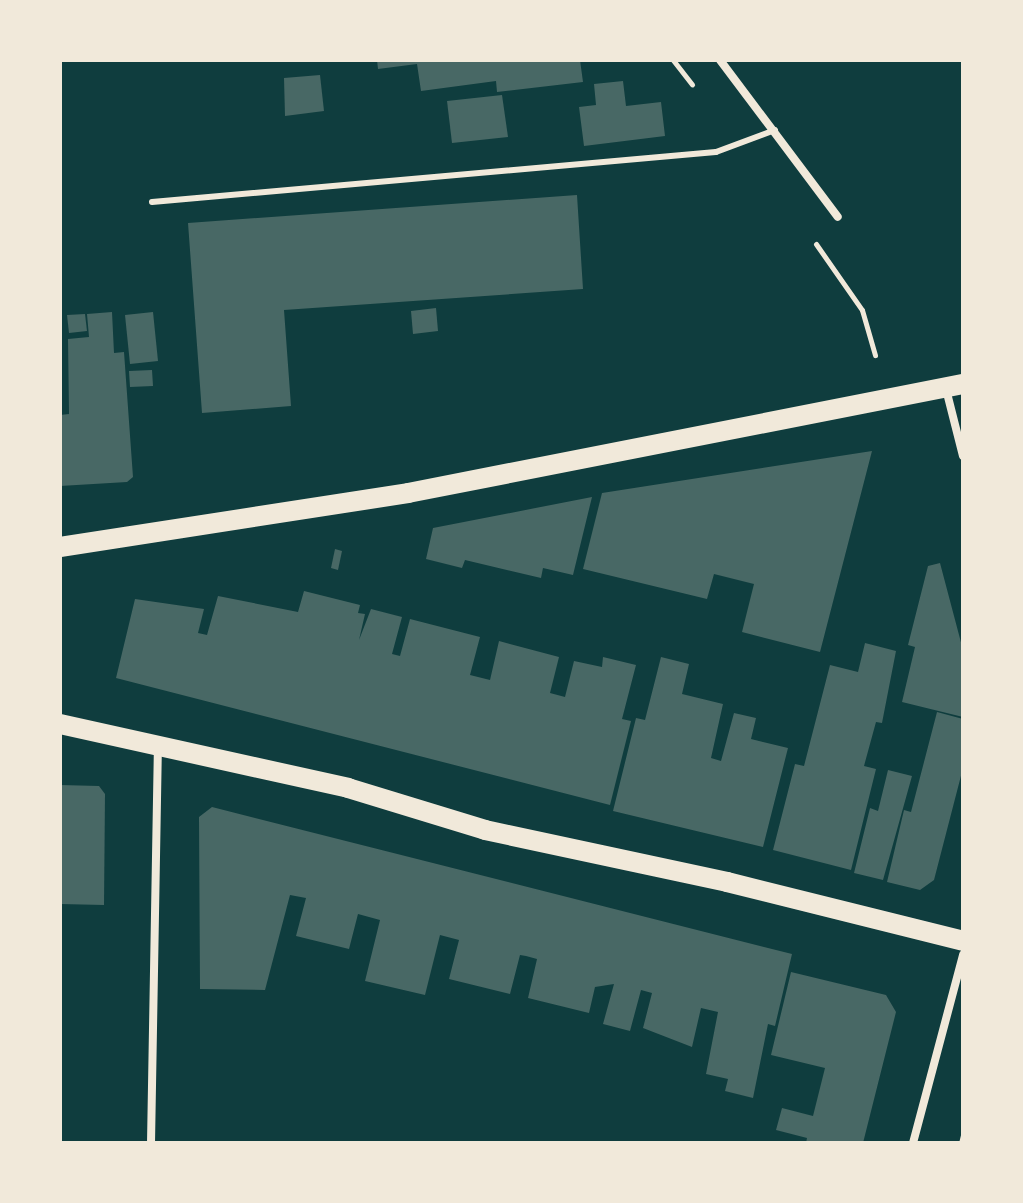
<!DOCTYPE html>
<style>
body{margin:0}
#map{position:relative;width:1023px;height:1203px;overflow:hidden;background:#0f3d3e;font-family:Georgia,serif}
div>[style]{position:absolute}
.building>*{inset:0;background:#486865}
.path>*{height:5px;margin:-2.5px;padding:0 2.5px;transform-origin:2.5px;border-radius:2.5px;background:#f1e9da}
.service>*{height:6px;margin:-3px;padding:0 3px;transform-origin:3px;border-radius:3px;background:#f1e9da}
.minor>*{height:8px;margin:-4px;padding:0 4px;transform-origin:4px;border-radius:4px;background:#f1e9da}
.primary>*{height:20px;margin:-10px;padding:0 10px;transform-origin:10px;border-radius:10px;background:#f1e9da}
span{translate:-50% -50%;white-space:nowrap;text-align:center;line-height:1.15;-webkit-text-stroke:8px #f1e9da;paint-order:stroke}
.frame{position:absolute;inset:0;border:62px solid #f1e9da;pointer-events:none}
</style>
<div id="map">
<div class="building">
<i style="clip-path:polygon(377px 60px,580px 60px,583px 82px,497px 92px,496px 81px,421px 91px,417px 64px,378px 69px)"></i>
<i style="clip-path:polygon(320px 75px,324px 111px,285px 116px,284px 78px)"></i>
<i style="clip-path:polygon(623px 81px,626px 106px,661px 102px,665px 136px,584px 146px,579px 107px,596px 105px,594px 84px)"></i>
<i style="clip-path:polygon(502px 95px,508px 137px,452px 143px,447px 101px)"></i>
<i style="clip-path:polygon(577px 195px,583px 289px,284px 310px,291px 406px,202px 413px,188px 223px)"></i>
<i style="clip-path:polygon(436px 308px,438px 331px,413px 334px,411px 311px)"></i>
<i style="clip-path:polygon(112px 312px,114px 353px,124px 352px,133px 477px,127px 482px,60px 486px,60px 415px,69px 414px,68px 339px,89px 337px,87px 314px)"></i>
<i style="clip-path:polygon(153px 312px,158px 361px,130px 364px,125px 315px)"></i>
<i style="clip-path:polygon(85px 314px,87px 331px,69px 333px,67px 315px)"></i>
<i style="clip-path:polygon(152px 370px,153px 386px,130px 387px,129px 371px)"></i>
<i style="clip-path:polygon(872px 451px,820px 652px,742px 632px,754px 584px,714px 574px,707px 599px,583px 569px,602px 493px)"></i>
<i style="clip-path:polygon(592px 497px,573px 575px,543px 568px,541px 578px,465px 560px,462px 568px,426px 559px,433px 528px)"></i>
<i style="clip-path:polygon(335px 549px,342px 551px,338px 570px,331px 568px)"></i>
<i style="clip-path:polygon(940px 563px,963px 650px,963px 717px,902px 702px,915px 647px,908px 645px,928px 566px)"></i>
<i style="clip-path:polygon(304px 591px,360px 605px,358px 613px,365px 614px,359px 640px,371px 609px,402px 617px,392px 654px,400px 656px,410px 619px,480px 637px,470px 675px,490px 680px,499px 641px,559px 657px,550px 693px,565px 697px,574px 661px,602px 667px,603px 657px,636px 665px,622px 719px,631px 721px,610px 805px,116px 678px,135px 599px,204px 609px,198px 633px,207px 635px,218px 596px,298px 612px)"></i>
<i style="clip-path:polygon(865px 643px,896px 651px,882px 723px,876px 722px,864px 766px,876px 769px,851px 870px,773px 850px,795px 764px,804px 766px,830px 665px,858px 672px)"></i>
<i style="clip-path:polygon(661px 657px,689px 664px,682px 694px,723px 704px,711px 758px,721px 761px,734px 713px,756px 718px,751px 739px,788px 748px,763px 847px,613px 811px,636px 718px,645px 720px)"></i>
<i style="clip-path:polygon(937px 712px,963px 719px,963px 768px,934px 880px,920px 890px,887px 882px,904px 810px,911px 812px)"></i>
<i style="clip-path:polygon(888px 770px,912px 776px,883px 880px,854px 873px,870px 808px,878px 811px)"></i>
<i style="clip-path:polygon(60px 785px,99px 786px,105px 794px,104px 905px,60px 904px)"></i>
<i style="clip-path:polygon(212px 807px,792px 954px,775px 1026px,768px 1024px,753px 1098px,725px 1091px,728px 1079px,706px 1074px,718px 1012px,701px 1008px,692px 1047px,643px 1028px,652px 993px,641px 990px,630px 1031px,603px 1024px,614px 984px,595px 987px,589px 1013px,528px 998px,537px 959px,526px 956px,520px 955px,510px 994px,449px 979px,459px 940px,440px 935px,425px 995px,365px 981px,380px 920px,358px 914px,349px 949px,296px 936px,306px 898px,290px 895px,265px 990px,200px 989px,199px 817px)"></i>
<i style="clip-path:polygon(791px 972px,886px 995px,896px 1012px,863px 1143px,806px 1143px,807px 1138px,776px 1130px,782px 1108px,813px 1116px,825px 1068px,771px 1055px)"></i>
</div>
<div class="path">
<i style="left:673px;top:60px;width:31px;rotate:52deg"></i>
<i style="left:816px;top:244px;width:80px;rotate:55.1deg"></i>
<i style="left:862px;top:310px;width:47px;rotate:73.9deg"></i>
<i style="left:961px;top:1143px;width:8px;rotate:-76deg"></i>
</div>
<div class="service">
<i style="left:152px;top:202px;width:566px;rotate:-5.07deg"></i>
<i style="left:716px;top:152px;width:63px;rotate:-20.4deg"></i>
</div>
<div class="minor">
<i style="left:720px;top:60px;width:196px;rotate:53.1deg"></i>
<i style="left:946px;top:389px;width:69px;rotate:75.8deg"></i>
<i style="left:151px;top:1143px;width:395px;rotate:-89deg"></i>
<i style="left:913px;top:1143px;width:195px;rotate:-75.1deg"></i>
</div>
<div class="primary">
<i style="left:60px;top:547px;width:352px;rotate:-8.8deg"></i>
<i style="left:408px;top:493px;width:566px;rotate:-11.11deg"></i>
<i style="left:60px;top:724px;width:295px;rotate:12.5deg"></i>
<i style="left:348px;top:788px;width:143px;rotate:17deg"></i>
<i style="left:485px;top:830px;width:248px;rotate:12.1deg"></i>
<i style="left:727px;top:882px;width:243px;rotate:14deg"></i>
</div>
<div class="frame"></div>
</div>
